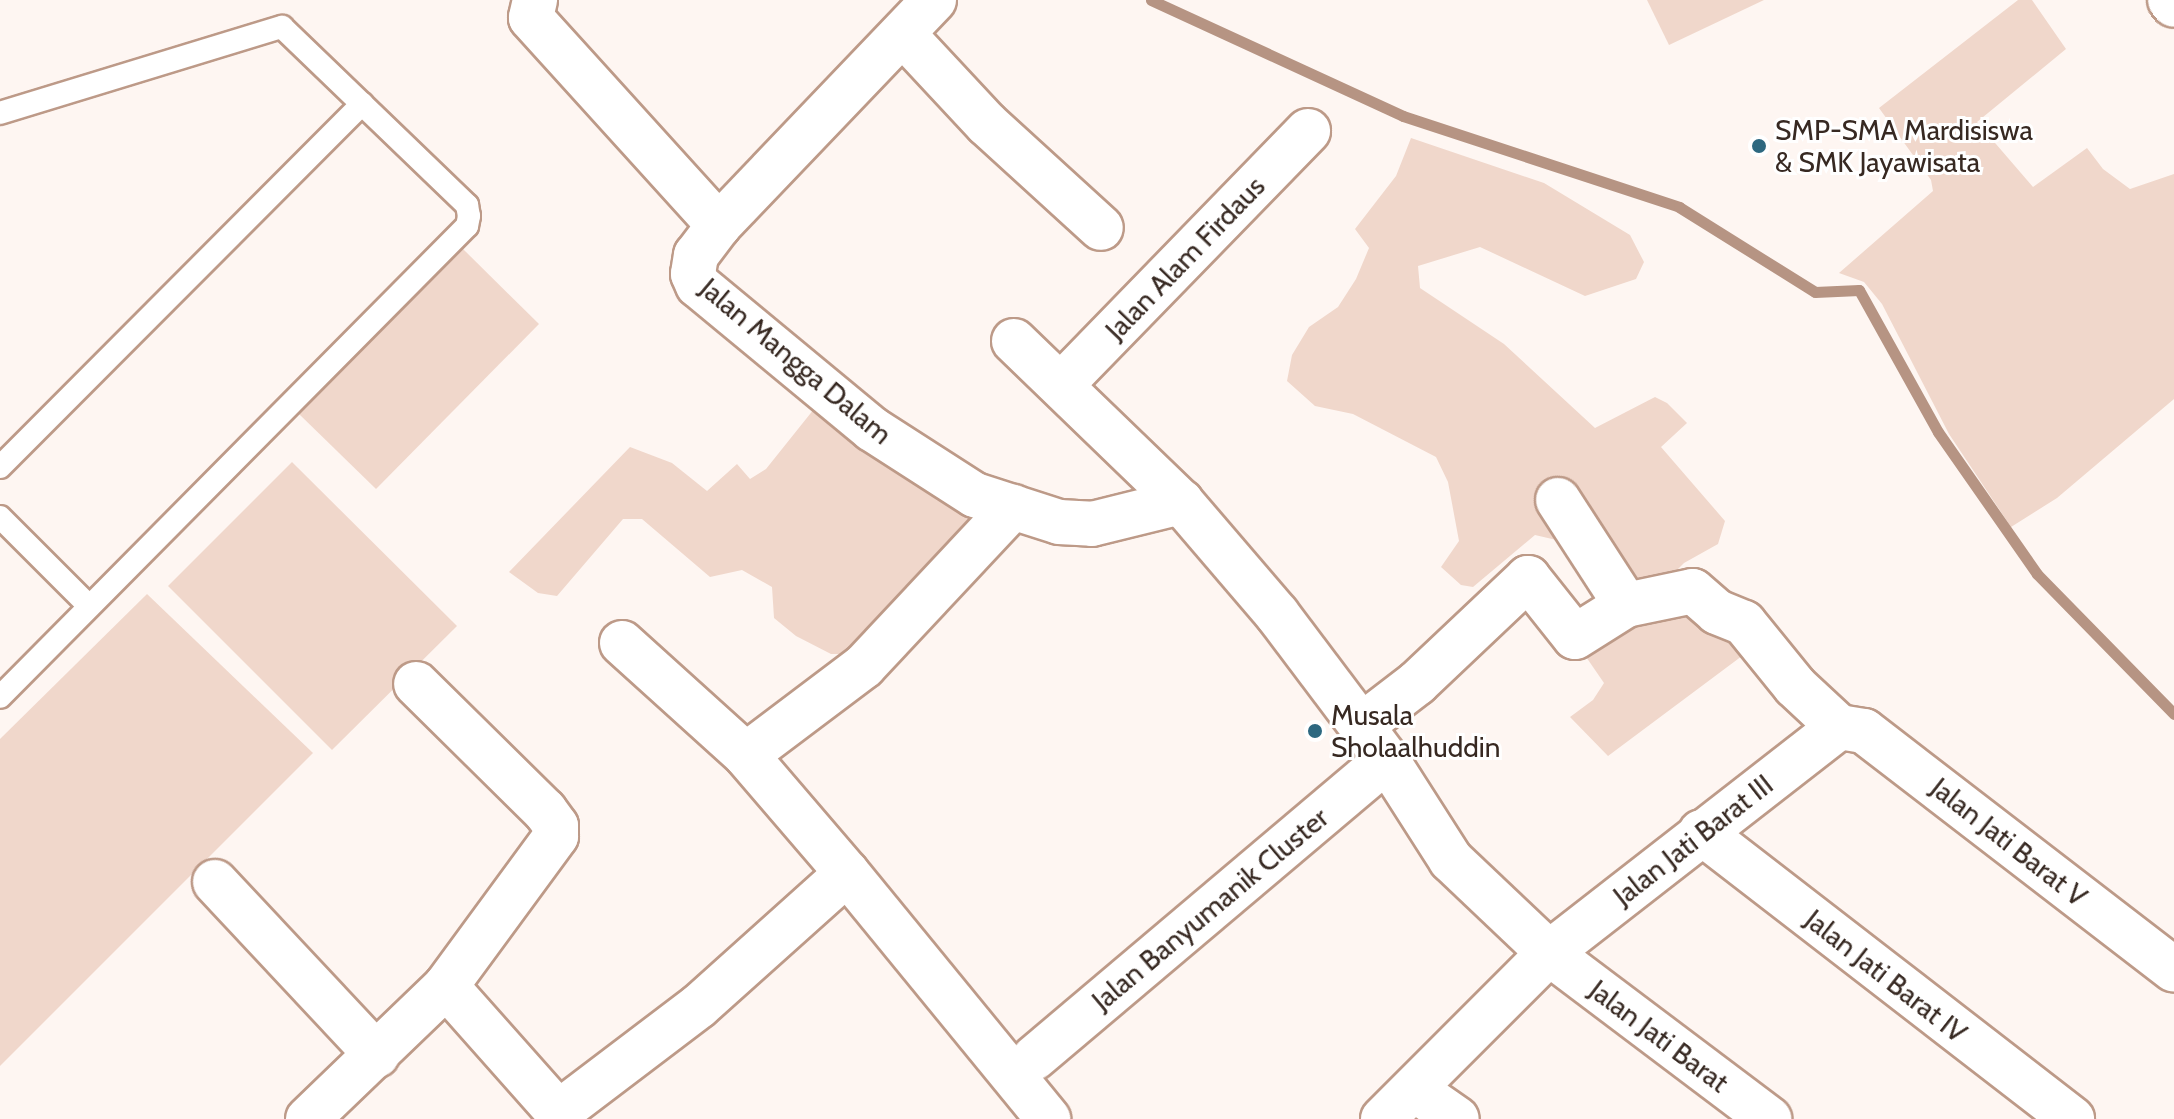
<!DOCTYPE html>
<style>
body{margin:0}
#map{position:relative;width:2174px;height:1119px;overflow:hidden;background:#fef6f2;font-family:Cabin,sans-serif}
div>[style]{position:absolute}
.green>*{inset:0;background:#f0d7cb}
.stream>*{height:11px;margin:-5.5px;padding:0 5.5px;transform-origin:5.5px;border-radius:5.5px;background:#b69483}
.roads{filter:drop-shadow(2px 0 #bd9a88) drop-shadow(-2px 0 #bd9a88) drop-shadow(0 2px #bd9a88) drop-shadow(0 -2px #bd9a88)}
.service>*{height:22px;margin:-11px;padding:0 11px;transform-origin:11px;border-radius:11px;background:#fff}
.minor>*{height:44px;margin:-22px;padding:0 22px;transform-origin:22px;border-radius:22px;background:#fff}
.tertiary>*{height:44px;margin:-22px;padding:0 22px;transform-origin:22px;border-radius:22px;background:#fff}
.dots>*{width:22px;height:22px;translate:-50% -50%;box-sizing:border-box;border:4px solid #fff;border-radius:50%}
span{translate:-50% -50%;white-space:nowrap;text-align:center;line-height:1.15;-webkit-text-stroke:6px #fff;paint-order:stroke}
.poi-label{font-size:28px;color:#372922}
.left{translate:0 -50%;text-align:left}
.street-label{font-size:28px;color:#372922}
</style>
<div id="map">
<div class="green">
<i style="clip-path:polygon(1647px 0,1764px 0,1669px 45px)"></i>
<i style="clip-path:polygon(2018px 0,2032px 0,2066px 49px,1977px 122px,2033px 187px,2087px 148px,2103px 169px,2130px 189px,2174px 174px,2174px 399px,2057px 498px,2011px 527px,1949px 434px,1882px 304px,1864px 282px,1839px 273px,1933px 191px,1931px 180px,1879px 108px)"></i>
<i style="clip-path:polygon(1411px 138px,1544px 183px,1630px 235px,1644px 262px,1636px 279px,1585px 296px,1480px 247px,1418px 266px,1420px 288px,1504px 344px,1595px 428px,1655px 397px,1667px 403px,1687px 423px,1661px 447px,1725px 521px,1718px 544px,1684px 563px,1661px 586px,1724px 619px,1746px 653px,1608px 756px,1570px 717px,1593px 700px,1604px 683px,1582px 651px,1599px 608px,1595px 549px,1535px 535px,1473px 587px,1461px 585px,1441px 567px,1459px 541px,1448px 482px,1436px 457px,1353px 414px,1315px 406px,1287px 381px,1292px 355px,1309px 327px,1338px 307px,1356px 279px,1369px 248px,1355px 229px,1396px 176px)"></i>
<i style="clip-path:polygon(463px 249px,539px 324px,376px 489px,299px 414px)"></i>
<i style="clip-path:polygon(818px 404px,988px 513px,858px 654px,831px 654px,796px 636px,774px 618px,772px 587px,742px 570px,710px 577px,642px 519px,623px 519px,557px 596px,538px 593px,509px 572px,630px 447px,672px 463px,707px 491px,737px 464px,750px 479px,766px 469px)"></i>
<i style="clip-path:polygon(292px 462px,457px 626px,332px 750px,168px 586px)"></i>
<i style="clip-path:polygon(147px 594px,313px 753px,0 1066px,0 739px)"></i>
</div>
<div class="stream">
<i style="left:1151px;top:0;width:277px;rotate:24.7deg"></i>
<i style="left:1403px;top:116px;width:291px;rotate:18.2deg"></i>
<i style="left:1679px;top:207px;width:160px;rotate:32deg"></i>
<i style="left:1815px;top:292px;width:44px;rotate:-2.6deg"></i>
<i style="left:1859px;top:290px;width:162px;rotate:60.9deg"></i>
<i style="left:1938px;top:432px;width:173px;rotate:55.1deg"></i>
<i style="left:2037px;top:574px;width:196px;rotate:45.6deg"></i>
</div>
<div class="roads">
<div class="service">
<i style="left:0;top:113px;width:295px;rotate:-17deg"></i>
<i style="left:282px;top:27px;width:257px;rotate:43.9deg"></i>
<i style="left:467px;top:205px;width:11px;rotate:80deg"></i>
<i style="left:469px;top:216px;width:10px;rotate:101deg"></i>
<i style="left:467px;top:226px;width:663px;rotate:134.76deg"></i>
<i style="left:0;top:467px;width:513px;rotate:-45.08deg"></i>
<i style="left:0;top:517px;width:126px;rotate:45deg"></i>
</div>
<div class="minor">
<i style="left:535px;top:0;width:18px;rotate:103deg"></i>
<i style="left:531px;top:18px;width:280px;rotate:47.8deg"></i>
<i style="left:934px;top:0;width:311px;rotate:133.7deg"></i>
<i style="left:719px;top:225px;width:38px;rotate:127deg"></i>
<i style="left:696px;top:255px;width:19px;rotate:99deg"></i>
<i style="left:693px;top:274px;width:12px;rotate:66deg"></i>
<i style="left:698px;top:285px;width:226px;rotate:39.6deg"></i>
<i style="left:872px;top:429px;width:122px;rotate:32.7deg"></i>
<i style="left:975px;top:495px;width:88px;rotate:17.8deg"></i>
<i style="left:1059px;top:522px;width:33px;rotate:3deg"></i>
<i style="left:1092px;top:524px;width:92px;rotate:-13.9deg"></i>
<i style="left:903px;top:34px;width:123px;rotate:47deg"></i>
<i style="left:987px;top:124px;width:154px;rotate:42.4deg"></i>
<i style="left:1014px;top:341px;width:232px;rotate:44deg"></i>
<i style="left:1181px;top:502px;width:148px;rotate:49.4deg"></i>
<i style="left:1277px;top:614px;width:183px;rotate:53deg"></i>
<i style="left:1387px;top:760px;width:119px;rotate:57.4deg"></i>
<i style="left:1451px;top:860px;width:135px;rotate:43.5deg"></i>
<i style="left:1549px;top:953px;width:276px;rotate:37deg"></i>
<i style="left:1062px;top:384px;width:353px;rotate:-45.8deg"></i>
<i style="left:1558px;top:500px;width:125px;rotate:57.1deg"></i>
<i style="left:622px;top:643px;width:167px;rotate:42.1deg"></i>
<i style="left:746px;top:755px;width:148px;rotate:-37deg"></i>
<i style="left:864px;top:666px;width:218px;rotate:-46.9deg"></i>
<i style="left:1361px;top:726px;width:71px;rotate:-37.5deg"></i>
<i style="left:1417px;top:683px;width:153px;rotate:-43.4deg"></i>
<i style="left:1528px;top:578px;width:75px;rotate:51.5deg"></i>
<i style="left:1575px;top:637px;width:60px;rotate:-32.1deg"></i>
<i style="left:1626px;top:605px;width:68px;rotate:-11.8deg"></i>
<i style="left:1693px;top:591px;width:32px;rotate:41deg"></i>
<i style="left:1717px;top:612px;width:29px;rotate:22deg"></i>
<i style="left:1744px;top:623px;width:81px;rotate:51deg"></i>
<i style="left:1795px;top:686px;width:60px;rotate:43deg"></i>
<i style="left:1839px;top:727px;width:25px;rotate:9deg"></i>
<i style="left:1864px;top:731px;width:391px;rotate:37.6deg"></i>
<i style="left:1701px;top:832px;width:469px;rotate:37.7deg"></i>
<i style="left:847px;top:873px;width:318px;rotate:50.7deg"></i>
<i style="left:215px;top:882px;width:237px;rotate:46.9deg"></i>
<i style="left:446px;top:986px;width:178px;rotate:48.4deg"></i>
<i style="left:1034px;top:1058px;width:462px;rotate:-40.2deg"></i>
<i style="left:1414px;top:1089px;width:52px;rotate:34.9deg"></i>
<i style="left:558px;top:1113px;width:177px;rotate:-37.2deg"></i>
<i style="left:699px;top:1006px;width:199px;rotate:-41.9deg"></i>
<i style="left:847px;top:873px;width:155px;rotate:-130.6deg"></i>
<i style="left:308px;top:1119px;width:192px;rotate:-43.9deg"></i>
<i style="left:446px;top:986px;width:186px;rotate:-53.7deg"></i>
<i style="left:556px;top:836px;width:10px;rotate:-90deg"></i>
<i style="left:556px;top:826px;width:19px;rotate:-126deg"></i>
<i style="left:545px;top:811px;width:181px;rotate:-135.4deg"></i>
<i style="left:1383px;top:1119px;width:235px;rotate:-45deg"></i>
<i style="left:1549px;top:953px;width:368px;rotate:-37.9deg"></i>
</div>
<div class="tertiary">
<i style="left:2170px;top:0;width:6px;rotate:51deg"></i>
</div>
</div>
<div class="dots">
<i style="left:1759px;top:146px;background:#2d6880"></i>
<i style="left:1315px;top:731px;background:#2d6880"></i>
</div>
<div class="poi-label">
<span class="left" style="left:1775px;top:146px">SMP-SMA Mardisiswa<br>&amp; SMK Jayawisata</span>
<span class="left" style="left:1331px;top:731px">Musala<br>Sholaalhuddin</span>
</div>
<div class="street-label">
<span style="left:1185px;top:258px;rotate:-46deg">Jalan Alam Firdaus</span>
<span style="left:796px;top:361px;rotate:40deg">Jalan Mangga Dalam</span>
<span style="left:1693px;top:840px;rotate:-38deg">Jalan Jati Barat III</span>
<span style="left:2009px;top:842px;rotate:38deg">Jalan Jati Barat V</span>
<span style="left:1210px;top:909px;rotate:-40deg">Jalan Banyumanik Cluster</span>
<span style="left:1886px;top:976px;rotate:38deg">Jalan Jati Barat IV</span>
<span style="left:1659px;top:1036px;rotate:37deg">Jalan Jati Barat</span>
</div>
</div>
